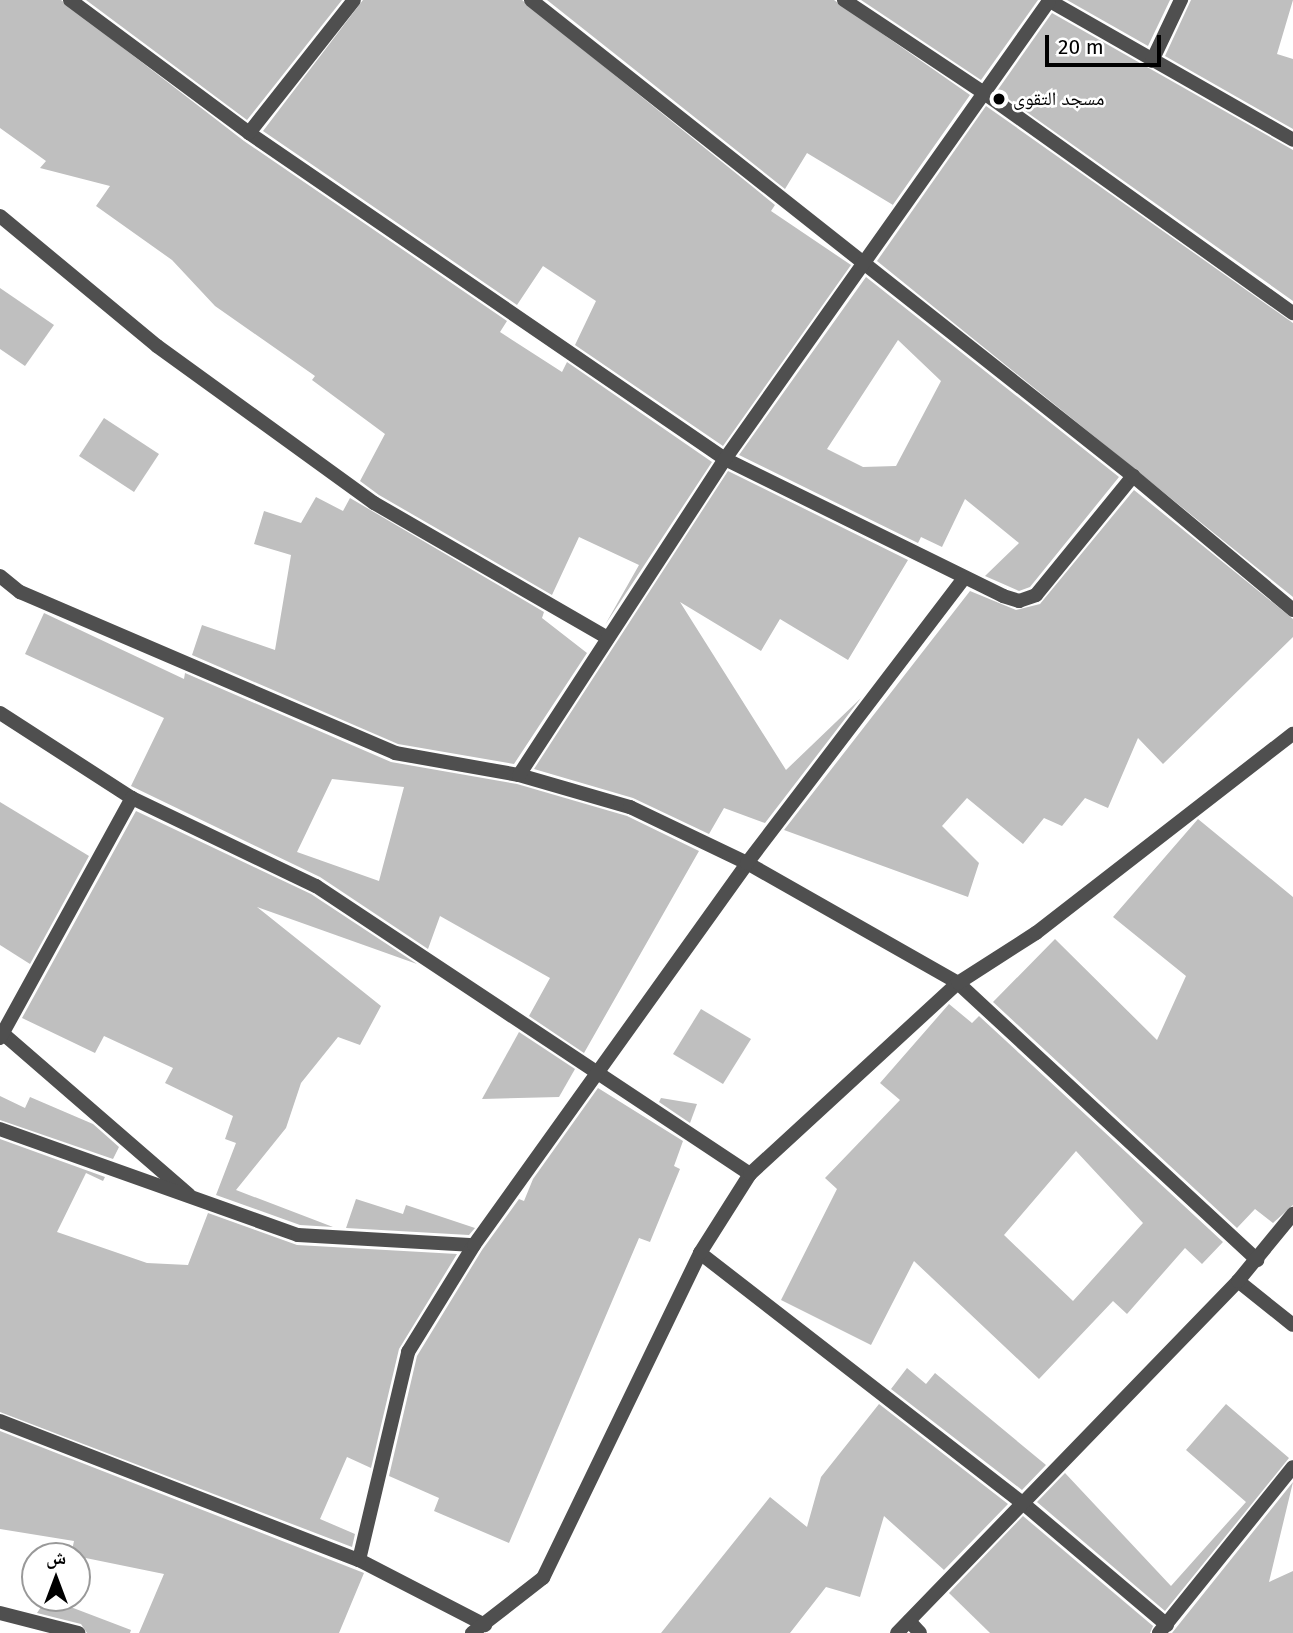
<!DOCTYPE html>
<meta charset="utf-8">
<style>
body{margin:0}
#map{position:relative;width:1293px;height:1633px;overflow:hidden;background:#fff;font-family:"Fira Sans","Noto Naskh Arabic",sans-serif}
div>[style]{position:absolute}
.building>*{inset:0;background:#bfbfbf}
.minor>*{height:14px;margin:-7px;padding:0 7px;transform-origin:7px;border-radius:7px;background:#4f4f4f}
.tertiary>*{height:14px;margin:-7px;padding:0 7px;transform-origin:7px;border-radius:7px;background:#4f4f4f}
.dots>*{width:19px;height:19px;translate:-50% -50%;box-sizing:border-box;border:4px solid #fff;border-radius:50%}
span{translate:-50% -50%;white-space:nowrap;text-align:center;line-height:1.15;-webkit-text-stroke:5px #fff;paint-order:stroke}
.poi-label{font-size:19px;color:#000}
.left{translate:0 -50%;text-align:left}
.north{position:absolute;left:21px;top:1542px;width:70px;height:70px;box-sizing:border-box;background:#fff;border:2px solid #999;border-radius:50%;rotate:0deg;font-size:19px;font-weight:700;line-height:28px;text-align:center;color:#000}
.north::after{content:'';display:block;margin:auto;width:24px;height:32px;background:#000;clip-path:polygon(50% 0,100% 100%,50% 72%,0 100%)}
.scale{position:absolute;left:1045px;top:35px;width:116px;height:32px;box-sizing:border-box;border:4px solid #000;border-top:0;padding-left:9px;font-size:21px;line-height:24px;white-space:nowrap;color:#000;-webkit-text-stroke:5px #fff;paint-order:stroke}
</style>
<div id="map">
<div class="building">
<i style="clip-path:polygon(0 0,61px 0,244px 141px,507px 321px,500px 332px,562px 372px,567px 362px,712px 462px,605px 625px,639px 565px,579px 537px,552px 595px,379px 495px,360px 481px,385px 434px,312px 380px,315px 376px,215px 306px,172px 260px,96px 206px,110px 186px,40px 168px,46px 161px,0 128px)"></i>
<i style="clip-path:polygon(86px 0,342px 0,247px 120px)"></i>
<i style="clip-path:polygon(363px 0,522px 0,775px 205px,771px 211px,851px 265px,723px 446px,575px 345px,596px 301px,543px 266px,517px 305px,263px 131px)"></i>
<i style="clip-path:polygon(547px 0,834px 0,970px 95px,890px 209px,893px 205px,807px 153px,785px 189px)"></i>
<i style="clip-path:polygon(861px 0,1038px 0,981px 80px)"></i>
<i style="clip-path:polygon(1067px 0,1170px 0,1148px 46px)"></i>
<i style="clip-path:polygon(1191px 0,1293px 0,1277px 54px,1293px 59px,1293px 129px,1165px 56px)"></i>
<i style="clip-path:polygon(1052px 13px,1293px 150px,1293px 301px,997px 91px)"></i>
<i style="clip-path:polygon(986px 106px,1293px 323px,1293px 597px,877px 261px)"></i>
<i style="clip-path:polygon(evenodd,866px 277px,1119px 477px,1030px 587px,1019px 591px,985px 576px,1019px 543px,965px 499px,942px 547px,921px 537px,918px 543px,739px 455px,866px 277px,898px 340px,941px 381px,896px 466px,863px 467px,827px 449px,898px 340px)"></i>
<i style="clip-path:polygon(0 288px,54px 325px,25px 366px,0 349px)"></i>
<i style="clip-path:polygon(104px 418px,159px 454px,134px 492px,79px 456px)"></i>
<i style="clip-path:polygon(728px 471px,908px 560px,848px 660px,780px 619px,761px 651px,680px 602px,786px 770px,861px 698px,765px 823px,724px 808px,709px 834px,633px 798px,534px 769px)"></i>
<i style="clip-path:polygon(1134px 490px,1293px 619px,1293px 637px,1163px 764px,1138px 738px,1108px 808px,1085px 798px,1062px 826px,1044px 818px,1023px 844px,967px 798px,942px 826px,979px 863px,968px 897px,784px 830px,970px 591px,1016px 610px,1040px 604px)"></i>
<i style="clip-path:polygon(316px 497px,343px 511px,350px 498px,544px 612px,542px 618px,587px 653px,514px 764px,398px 744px,192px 655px,202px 625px,275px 650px,291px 555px,254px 544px,264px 511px,301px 523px)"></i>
<i style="clip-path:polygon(evenodd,44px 613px,184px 679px,185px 673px,391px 762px,517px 784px,627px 816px,699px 851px,584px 1053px,529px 1016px,550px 978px,440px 916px,428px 949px,320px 877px,131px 786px,164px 718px,25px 654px,44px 613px,332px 779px,404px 787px,379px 881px,297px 852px,332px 779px)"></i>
<i style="clip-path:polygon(0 802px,89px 856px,30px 964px,0 945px)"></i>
<i style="clip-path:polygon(136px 811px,311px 894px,417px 964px,257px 907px,381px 1006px,360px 1045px,338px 1037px,301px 1083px,286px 1128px,236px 1190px,333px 1227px,300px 1225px,216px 1195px,236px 1143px,225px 1139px,233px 1116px,165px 1083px,173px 1068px,104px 1036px,95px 1053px,22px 1018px)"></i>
<i style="clip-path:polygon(1198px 819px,1293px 897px,1293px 1205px,1273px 1223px,1255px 1209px,1237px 1228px,993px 1002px,1055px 939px,1157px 1040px,1186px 976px,1113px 917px)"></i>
<i style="clip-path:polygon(evenodd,949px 1004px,972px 1023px,979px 1016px,1223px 1242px,1202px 1264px,1185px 1248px,1127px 1314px,1113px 1301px,1039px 1379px,914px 1261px,871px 1345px,781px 1300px,837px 1189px,825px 1178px,900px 1100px,880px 1083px,949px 1004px,1076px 1151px,1143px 1223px,1073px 1301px,1004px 1235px,1076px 1151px)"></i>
<i style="clip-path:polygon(701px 1009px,751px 1039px,723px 1084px,673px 1054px)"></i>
<i style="clip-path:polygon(519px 1032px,575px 1069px,559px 1097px,482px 1099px)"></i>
<i style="clip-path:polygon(598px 1088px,683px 1141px,674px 1166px,680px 1169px,650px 1242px,639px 1238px,509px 1543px,434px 1511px,439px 1498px,389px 1476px,417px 1356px,482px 1250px,519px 1199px,524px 1201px,533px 1179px)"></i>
<i style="clip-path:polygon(0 1096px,25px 1108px,30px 1097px,93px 1124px,119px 1147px,113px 1159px,0 1120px)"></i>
<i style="clip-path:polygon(661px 1098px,697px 1104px,690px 1123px,659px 1102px)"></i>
<i style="clip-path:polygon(0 1139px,105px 1177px,103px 1181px,86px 1173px,57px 1232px,147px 1263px,188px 1265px,208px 1213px,297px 1245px,457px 1254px,399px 1349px,371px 1468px,347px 1457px,320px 1519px,355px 1534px,352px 1547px,0 1412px)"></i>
<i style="clip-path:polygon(356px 1199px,403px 1214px,406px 1205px,475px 1228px,469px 1235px,346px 1228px)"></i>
<i style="clip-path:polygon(907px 1368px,926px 1384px,935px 1373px,1046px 1465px,1022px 1490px,891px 1389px)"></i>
<i style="clip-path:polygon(879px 1404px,1008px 1504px,944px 1570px,884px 1516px,860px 1597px,826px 1587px,790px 1633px,661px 1633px,770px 1497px,807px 1527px,821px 1477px)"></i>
<i style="clip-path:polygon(1226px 1404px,1289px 1458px,1165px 1611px,1037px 1502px,1065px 1473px,1171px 1586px,1246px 1502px,1186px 1450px)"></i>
<i style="clip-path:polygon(0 1431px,364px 1573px,339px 1633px,139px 1633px,164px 1574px,71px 1555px,74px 1541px,0 1529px)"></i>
<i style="clip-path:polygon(1293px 1482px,1269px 1582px,1293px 1571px,1293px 1633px,1172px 1633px)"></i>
<i style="clip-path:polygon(1023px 1516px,1153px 1626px,1150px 1633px,990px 1633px,949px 1593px)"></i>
<i style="clip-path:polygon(47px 1598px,131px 1630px,130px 1633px,87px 1633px,81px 1624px,37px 1613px)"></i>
</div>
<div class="minor">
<i style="left:70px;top:0;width:223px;rotate:36.6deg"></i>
<i style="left:249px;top:133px;width:577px;rotate:34.41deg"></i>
<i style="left:725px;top:459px;width:310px;rotate:26.2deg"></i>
<i style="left:1003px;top:596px;width:17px;rotate:17deg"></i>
<i style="left:1019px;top:601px;width:18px;rotate:-19deg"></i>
<i style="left:1036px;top:595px;width:154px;rotate:-50.8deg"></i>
<i style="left:531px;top:0;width:767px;rotate:38.33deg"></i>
<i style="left:1133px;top:476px;width:209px;rotate:39.9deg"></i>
<i style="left:844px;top:0;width:172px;rotate:33.6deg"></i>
<i style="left:987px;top:95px;width:376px;rotate:35.5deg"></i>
<i style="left:1048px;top:0;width:282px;rotate:29.7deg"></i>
<i style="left:1152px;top:61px;width:68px;rotate:-64.6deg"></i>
<i style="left:249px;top:133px;width:169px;rotate:-51.7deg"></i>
<i style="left:0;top:216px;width:204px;rotate:39.6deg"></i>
<i style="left:157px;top:346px;width:268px;rotate:35.9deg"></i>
<i style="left:374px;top:503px;width:270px;rotate:30deg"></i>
<i style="left:0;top:576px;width:26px;rotate:39deg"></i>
<i style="left:20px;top:592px;width:408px;rotate:23.2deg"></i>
<i style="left:395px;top:753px;width:126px;rotate:10.1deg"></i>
<i style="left:519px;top:775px;width:116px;rotate:16.1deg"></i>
<i style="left:630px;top:807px;width:130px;rotate:25.6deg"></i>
<i style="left:747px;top:863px;width:243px;rotate:29.6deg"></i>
<i style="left:958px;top:983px;width:408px;rotate:42.8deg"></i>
<i style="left:0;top:713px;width:157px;rotate:32.8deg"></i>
<i style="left:132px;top:798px;width:204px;rotate:25.6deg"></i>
<i style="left:316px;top:886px;width:521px;rotate:33.57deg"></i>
<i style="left:519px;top:775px;width:377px;rotate:-56.9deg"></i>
<i style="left:725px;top:459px;width:561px;rotate:-54.72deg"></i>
<i style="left:0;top:1031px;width:250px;rotate:40.9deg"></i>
<i style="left:0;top:1038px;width:274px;rotate:-61.2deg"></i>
<i style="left:0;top:1129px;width:316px;rotate:19.6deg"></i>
<i style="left:298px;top:1235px;width:176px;rotate:3.3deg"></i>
<i style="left:700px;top:1253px;width:411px;rotate:37.8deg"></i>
<i style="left:1025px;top:1505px;width:186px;rotate:40.2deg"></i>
<i style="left:1238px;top:1281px;width:70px;rotate:38.7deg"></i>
<i style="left:0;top:1421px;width:385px;rotate:21.2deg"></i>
<i style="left:359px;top:1560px;width:142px;rotate:27.3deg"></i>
<i style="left:359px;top:1560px;width:214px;rotate:-76.7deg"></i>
<i style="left:408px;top:1352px;width:126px;rotate:-58.3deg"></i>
<i style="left:474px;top:1245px;width:470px;rotate:-54.4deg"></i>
<i style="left:747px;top:863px;width:358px;rotate:-52.7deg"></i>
<i style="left:0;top:1613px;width:81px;rotate:14.4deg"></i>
<i style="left:909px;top:1621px;width:16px;rotate:47deg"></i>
<i style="left:897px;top:1633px;width:490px;rotate:-45.9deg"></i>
<i style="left:1238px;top:1281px;width:87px;rotate:-50.6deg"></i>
<i style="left:1159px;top:1633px;width:213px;rotate:-51.1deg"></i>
</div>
<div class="tertiary">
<i style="left:472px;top:1633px;width:90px;rotate:-37.8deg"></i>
<i style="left:543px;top:1578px;width:361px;rotate:-64.2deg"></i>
<i style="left:700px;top:1253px;width:93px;rotate:-57.7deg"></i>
<i style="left:750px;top:1174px;width:282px;rotate:-42.6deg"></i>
<i style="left:958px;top:983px;width:93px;rotate:-32.7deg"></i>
<i style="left:1036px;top:933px;width:325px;rotate:-37.8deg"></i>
</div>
<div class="dots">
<i style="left:999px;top:99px;background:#000"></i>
</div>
<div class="poi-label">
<span class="left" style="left:1013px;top:99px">مسجد التقوى</span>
</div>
<div class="north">ش</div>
<div class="scale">20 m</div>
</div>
